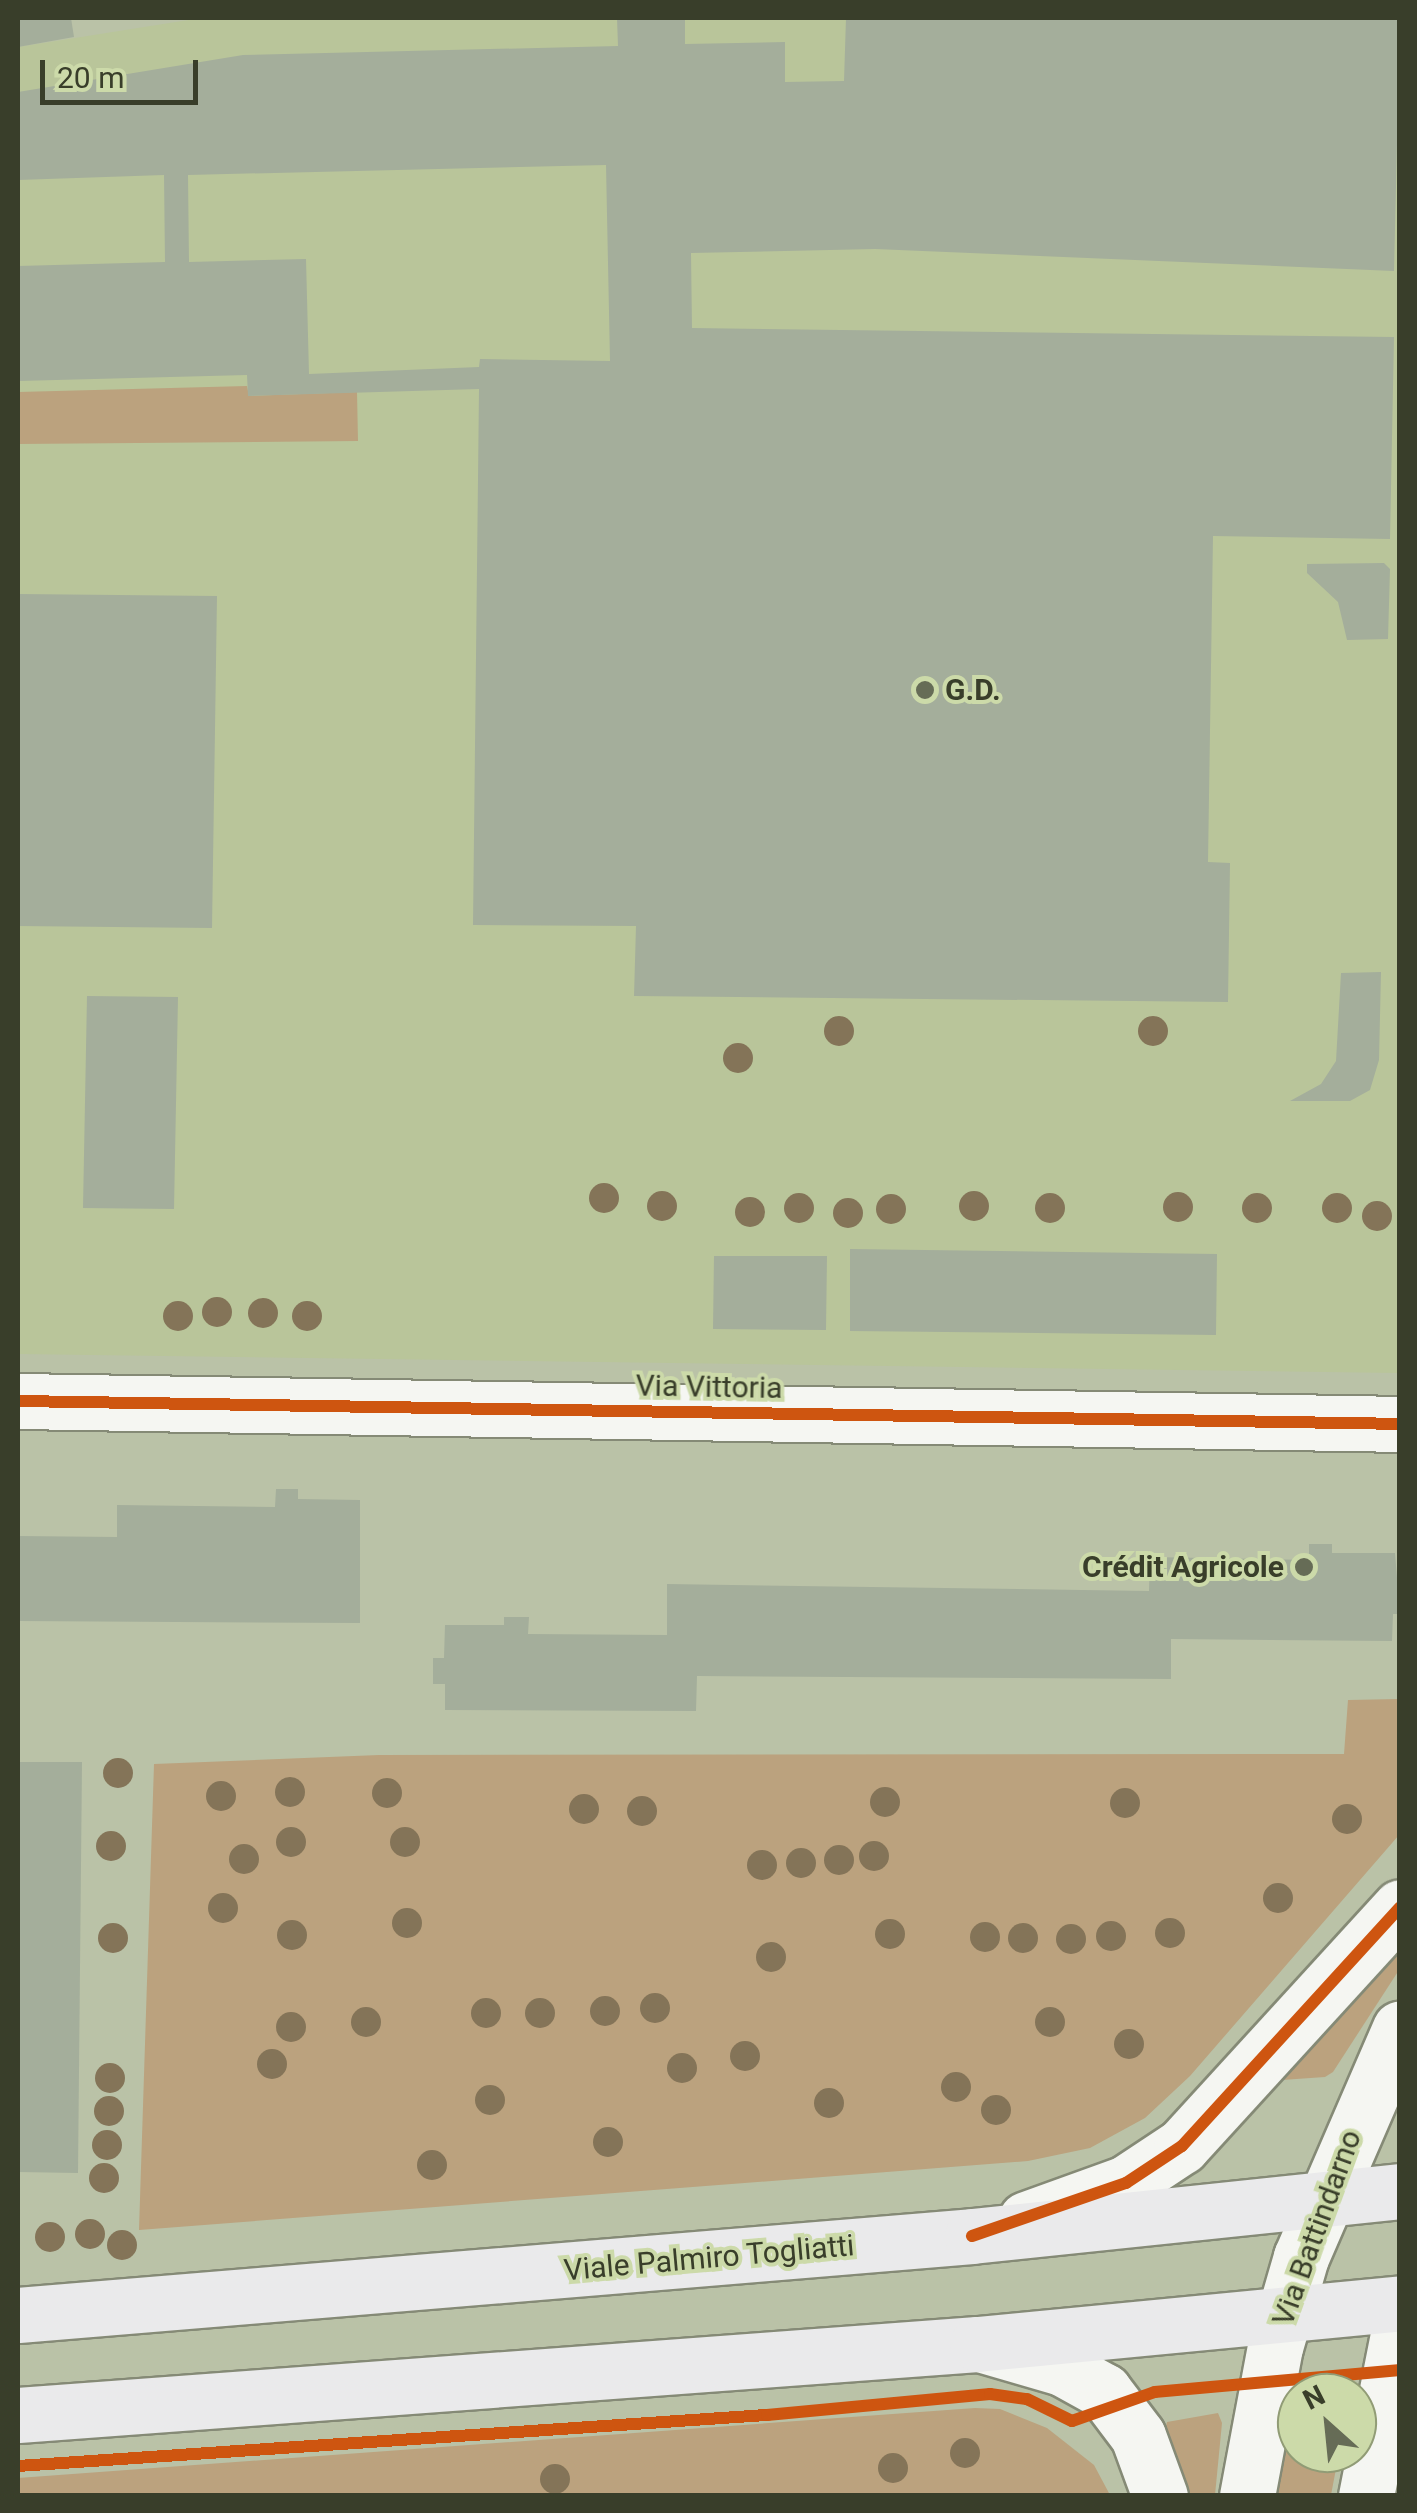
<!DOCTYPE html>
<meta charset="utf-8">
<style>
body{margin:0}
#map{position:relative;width:1417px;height:2513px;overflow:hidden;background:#bac2a7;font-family:Roboto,sans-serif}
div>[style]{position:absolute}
.built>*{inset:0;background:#b9c59a}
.green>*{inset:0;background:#bba27e}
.building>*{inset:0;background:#a4ae9b}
.roads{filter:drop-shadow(2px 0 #858a76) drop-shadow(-2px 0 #858a76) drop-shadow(0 2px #858a76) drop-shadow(0 -2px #858a76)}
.minor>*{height:55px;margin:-27.5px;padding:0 27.5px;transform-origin:27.5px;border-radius:27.5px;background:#f5f6f2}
.major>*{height:55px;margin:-27.5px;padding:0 27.5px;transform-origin:27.5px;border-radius:27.5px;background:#eaeaeb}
.cycleway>*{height:12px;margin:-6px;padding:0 6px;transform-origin:6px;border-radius:6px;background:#ce5510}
.trees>*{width:30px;height:30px;margin:-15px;border-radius:50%;background:#847458}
.dots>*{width:28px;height:28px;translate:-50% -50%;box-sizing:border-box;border:5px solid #ccdaa9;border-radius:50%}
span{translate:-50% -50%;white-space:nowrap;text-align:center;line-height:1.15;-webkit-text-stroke:8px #ccdaa9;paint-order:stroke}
.poi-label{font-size:30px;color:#393e2a;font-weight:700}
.left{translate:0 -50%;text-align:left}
.right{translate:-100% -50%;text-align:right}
.street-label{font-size:30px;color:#393e2a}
.frame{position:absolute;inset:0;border:20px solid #393e2a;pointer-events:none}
.north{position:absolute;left:1277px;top:2373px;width:100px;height:100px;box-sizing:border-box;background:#ccdaa9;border:2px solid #919c76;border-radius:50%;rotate:333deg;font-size:28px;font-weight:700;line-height:40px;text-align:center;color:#393e2a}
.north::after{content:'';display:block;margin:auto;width:35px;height:45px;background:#666c56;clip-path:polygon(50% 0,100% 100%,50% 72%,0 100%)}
.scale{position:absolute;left:40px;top:60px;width:158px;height:45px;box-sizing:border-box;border:5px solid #393e2a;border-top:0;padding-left:12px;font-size:30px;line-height:35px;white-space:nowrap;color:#393e2a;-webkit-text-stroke:8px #ccdaa9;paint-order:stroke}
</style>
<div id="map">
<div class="built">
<i style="clip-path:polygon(201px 18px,1399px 18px,1399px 1373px,18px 1354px,18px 47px)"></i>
</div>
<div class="green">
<i style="clip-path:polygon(247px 386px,249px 396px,357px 392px,358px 441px,18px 444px,18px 392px)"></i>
<i style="clip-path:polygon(1399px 1699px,1399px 1835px,1190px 2076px,1145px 2118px,1090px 2148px,1028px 2161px,139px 2230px,154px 1764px,379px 1755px,1344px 1754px,1348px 1700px)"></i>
<i style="clip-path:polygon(1399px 1943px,1399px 1970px,1333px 2072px,1325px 2077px,1282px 2080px,1281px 2076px)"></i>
<i style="clip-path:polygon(1297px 2403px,1297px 2453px,1339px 2453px,1331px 2495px,1277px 2496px,1282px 2452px)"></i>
<i style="clip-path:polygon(975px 2408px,1000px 2409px,1047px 2428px,1094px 2465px,1110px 2495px,18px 2495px,18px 2478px)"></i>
<i style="clip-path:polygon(1218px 2413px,1222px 2423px,1215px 2495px,1185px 2495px,1165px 2430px,1167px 2422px)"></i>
</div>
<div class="building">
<i style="clip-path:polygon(18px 18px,71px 18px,74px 37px,18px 47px)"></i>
<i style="clip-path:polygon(evenodd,617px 18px,685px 18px,685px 44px,785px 42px,785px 82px,844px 81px,846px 18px,1400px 18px,1394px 271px,875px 249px,691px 253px,692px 328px,1394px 337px,1390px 539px,1213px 536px,1208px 862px,1230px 863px,1228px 1002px,634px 996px,636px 926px,473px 925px,479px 389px,248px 396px,247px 375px,18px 381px,18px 266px,165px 262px,164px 175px,18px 180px,18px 92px,243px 55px,618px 46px,617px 18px,606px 165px,610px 361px,480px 359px,479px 367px,309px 374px,306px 259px,189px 262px,188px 175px,606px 165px)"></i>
<i style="clip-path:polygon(1384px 563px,1390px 569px,1388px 639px,1347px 640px,1338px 602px,1307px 573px,1307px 564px)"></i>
<i style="clip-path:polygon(18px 594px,217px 596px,212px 928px,18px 926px)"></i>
<i style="clip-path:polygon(1381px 972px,1379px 1060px,1370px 1090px,1350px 1101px,1290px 1101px,1321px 1084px,1336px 1061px,1341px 973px)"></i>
<i style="clip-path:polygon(87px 996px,178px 997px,174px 1209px,83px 1208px)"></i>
<i style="clip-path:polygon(850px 1249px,1217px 1254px,1216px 1335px,850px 1331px)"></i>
<i style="clip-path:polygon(714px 1256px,827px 1256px,826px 1330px,713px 1329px)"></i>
<i style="clip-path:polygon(276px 1489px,298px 1489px,298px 1499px,360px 1500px,360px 1623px,18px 1621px,18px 1536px,117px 1537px,117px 1505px,275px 1507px)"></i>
<i style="clip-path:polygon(1309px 1544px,1332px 1544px,1332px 1553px,1395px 1553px,1400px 1614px,1393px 1614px,1392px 1641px,1171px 1639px,1171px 1679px,697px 1676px,696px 1711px,445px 1710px,445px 1684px,433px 1684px,433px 1658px,444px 1658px,445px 1625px,504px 1625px,504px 1617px,529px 1617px,528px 1634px,667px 1635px,667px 1584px,1149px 1591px,1150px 1557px,1309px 1560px)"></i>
<i style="clip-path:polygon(18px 1762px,82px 1762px,78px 2173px,18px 2172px)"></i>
</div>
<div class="roads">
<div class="minor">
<i style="left:18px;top:1401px;width:1382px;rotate:0.95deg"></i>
<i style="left:1026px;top:2219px;width:106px;rotate:-19.8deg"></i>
<i style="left:1126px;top:2183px;width:67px;rotate:-33.5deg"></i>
<i style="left:1182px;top:2146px;width:323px;rotate:-47.6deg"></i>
<i style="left:980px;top:2344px;width:85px;rotate:16.3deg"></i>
<i style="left:1062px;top:2368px;width:48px;rotate:28.7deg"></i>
<i style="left:1104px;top:2391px;width:56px;rotate:52.9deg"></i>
<i style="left:1138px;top:2436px;width:64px;rotate:69.9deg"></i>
<i style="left:1247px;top:2496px;width:152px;rotate:-79.4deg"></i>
<i style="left:1275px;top:2347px;width:94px;rotate:-73.9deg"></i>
<i style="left:1301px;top:2257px;width:249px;rotate:-66.6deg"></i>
<i style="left:1366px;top:2496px;width:174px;rotate:-78.8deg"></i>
</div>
<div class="major">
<i style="left:18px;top:2315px;width:957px;rotate:-4.73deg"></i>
<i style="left:972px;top:2236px;width:430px;rotate:-6deg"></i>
<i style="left:18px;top:2415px;width:962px;rotate:-4.23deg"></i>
<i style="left:977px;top:2344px;width:425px;rotate:-5.5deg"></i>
</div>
</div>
<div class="cycleway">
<i style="left:18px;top:1401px;width:1382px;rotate:0.95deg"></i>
<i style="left:972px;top:2236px;width:163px;rotate:-19deg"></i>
<i style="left:1126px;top:2183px;width:67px;rotate:-33.5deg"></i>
<i style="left:1182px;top:2146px;width:323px;rotate:-47.6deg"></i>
<i style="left:18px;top:2466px;width:751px;rotate:-3.9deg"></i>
<i style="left:767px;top:2415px;width:224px;rotate:-5.4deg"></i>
<i style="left:990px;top:2394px;width:37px;rotate:8deg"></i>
<i style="left:1027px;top:2399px;width:50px;rotate:26.1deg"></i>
<i style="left:1072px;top:2421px;width:88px;rotate:-19.3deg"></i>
<i style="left:1155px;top:2392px;width:246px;rotate:-5.1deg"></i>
</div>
<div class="trees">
<i style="left:839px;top:1031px"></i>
<i style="left:1153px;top:1031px"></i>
<i style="left:738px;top:1058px"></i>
<i style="left:604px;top:1198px"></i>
<i style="left:662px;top:1206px"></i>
<i style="left:974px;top:1206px"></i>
<i style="left:1178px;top:1207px"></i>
<i style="left:799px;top:1208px"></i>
<i style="left:1050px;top:1208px"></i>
<i style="left:1257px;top:1208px"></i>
<i style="left:1337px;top:1208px"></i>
<i style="left:891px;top:1209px"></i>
<i style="left:750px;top:1212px"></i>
<i style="left:848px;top:1213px"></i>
<i style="left:1377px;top:1216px"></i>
<i style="left:217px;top:1312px"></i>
<i style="left:263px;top:1313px"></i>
<i style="left:178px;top:1316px"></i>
<i style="left:307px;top:1316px"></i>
<i style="left:118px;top:1773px"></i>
<i style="left:290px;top:1792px"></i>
<i style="left:387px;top:1793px"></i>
<i style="left:221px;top:1796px"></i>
<i style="left:885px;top:1802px"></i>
<i style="left:1125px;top:1803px"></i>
<i style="left:584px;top:1809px"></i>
<i style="left:642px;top:1811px"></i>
<i style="left:1347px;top:1819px"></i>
<i style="left:291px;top:1842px"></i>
<i style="left:405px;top:1842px"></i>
<i style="left:111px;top:1846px"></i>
<i style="left:874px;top:1856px"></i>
<i style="left:244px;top:1859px"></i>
<i style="left:839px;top:1860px"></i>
<i style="left:801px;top:1863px"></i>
<i style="left:762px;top:1865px"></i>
<i style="left:1278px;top:1898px"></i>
<i style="left:223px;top:1908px"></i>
<i style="left:407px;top:1923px"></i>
<i style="left:1170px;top:1933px"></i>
<i style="left:890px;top:1934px"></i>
<i style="left:292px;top:1935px"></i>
<i style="left:1111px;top:1936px"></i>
<i style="left:985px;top:1937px"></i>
<i style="left:113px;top:1938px"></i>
<i style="left:1023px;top:1938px"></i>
<i style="left:1071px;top:1939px"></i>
<i style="left:771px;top:1957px"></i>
<i style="left:655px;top:2008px"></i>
<i style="left:605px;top:2011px"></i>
<i style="left:486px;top:2013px"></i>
<i style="left:540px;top:2013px"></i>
<i style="left:366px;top:2022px"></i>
<i style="left:1050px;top:2022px"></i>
<i style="left:291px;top:2027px"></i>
<i style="left:1129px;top:2044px"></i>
<i style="left:745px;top:2056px"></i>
<i style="left:272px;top:2064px"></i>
<i style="left:682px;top:2068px"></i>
<i style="left:110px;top:2078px"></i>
<i style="left:956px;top:2087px"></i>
<i style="left:490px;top:2100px"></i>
<i style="left:829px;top:2103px"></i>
<i style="left:996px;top:2110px"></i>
<i style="left:109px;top:2111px"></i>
<i style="left:608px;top:2142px"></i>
<i style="left:107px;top:2145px"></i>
<i style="left:432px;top:2165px"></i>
<i style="left:104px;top:2178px"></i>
<i style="left:90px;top:2234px"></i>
<i style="left:50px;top:2237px"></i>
<i style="left:122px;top:2245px"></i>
<i style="left:965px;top:2453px"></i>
<i style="left:893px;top:2468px"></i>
<i style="left:555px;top:2479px"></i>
</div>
<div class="dots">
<i style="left:925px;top:690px;background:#666c56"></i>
<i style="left:1304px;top:1567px;background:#666c56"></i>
</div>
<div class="poi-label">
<span class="left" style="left:945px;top:690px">G.D.</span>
<span class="right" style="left:1284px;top:1567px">Crédit Agricole</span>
</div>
<div class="street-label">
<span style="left:709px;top:1387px;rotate:1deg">Via Vittoria</span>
<span style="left:1317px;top:2228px;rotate:-70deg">Via Battindarno</span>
<span style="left:709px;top:2258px;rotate:-5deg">Viale Palmiro Togliatti</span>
</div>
<div class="frame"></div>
<div class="north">N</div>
<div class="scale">20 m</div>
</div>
